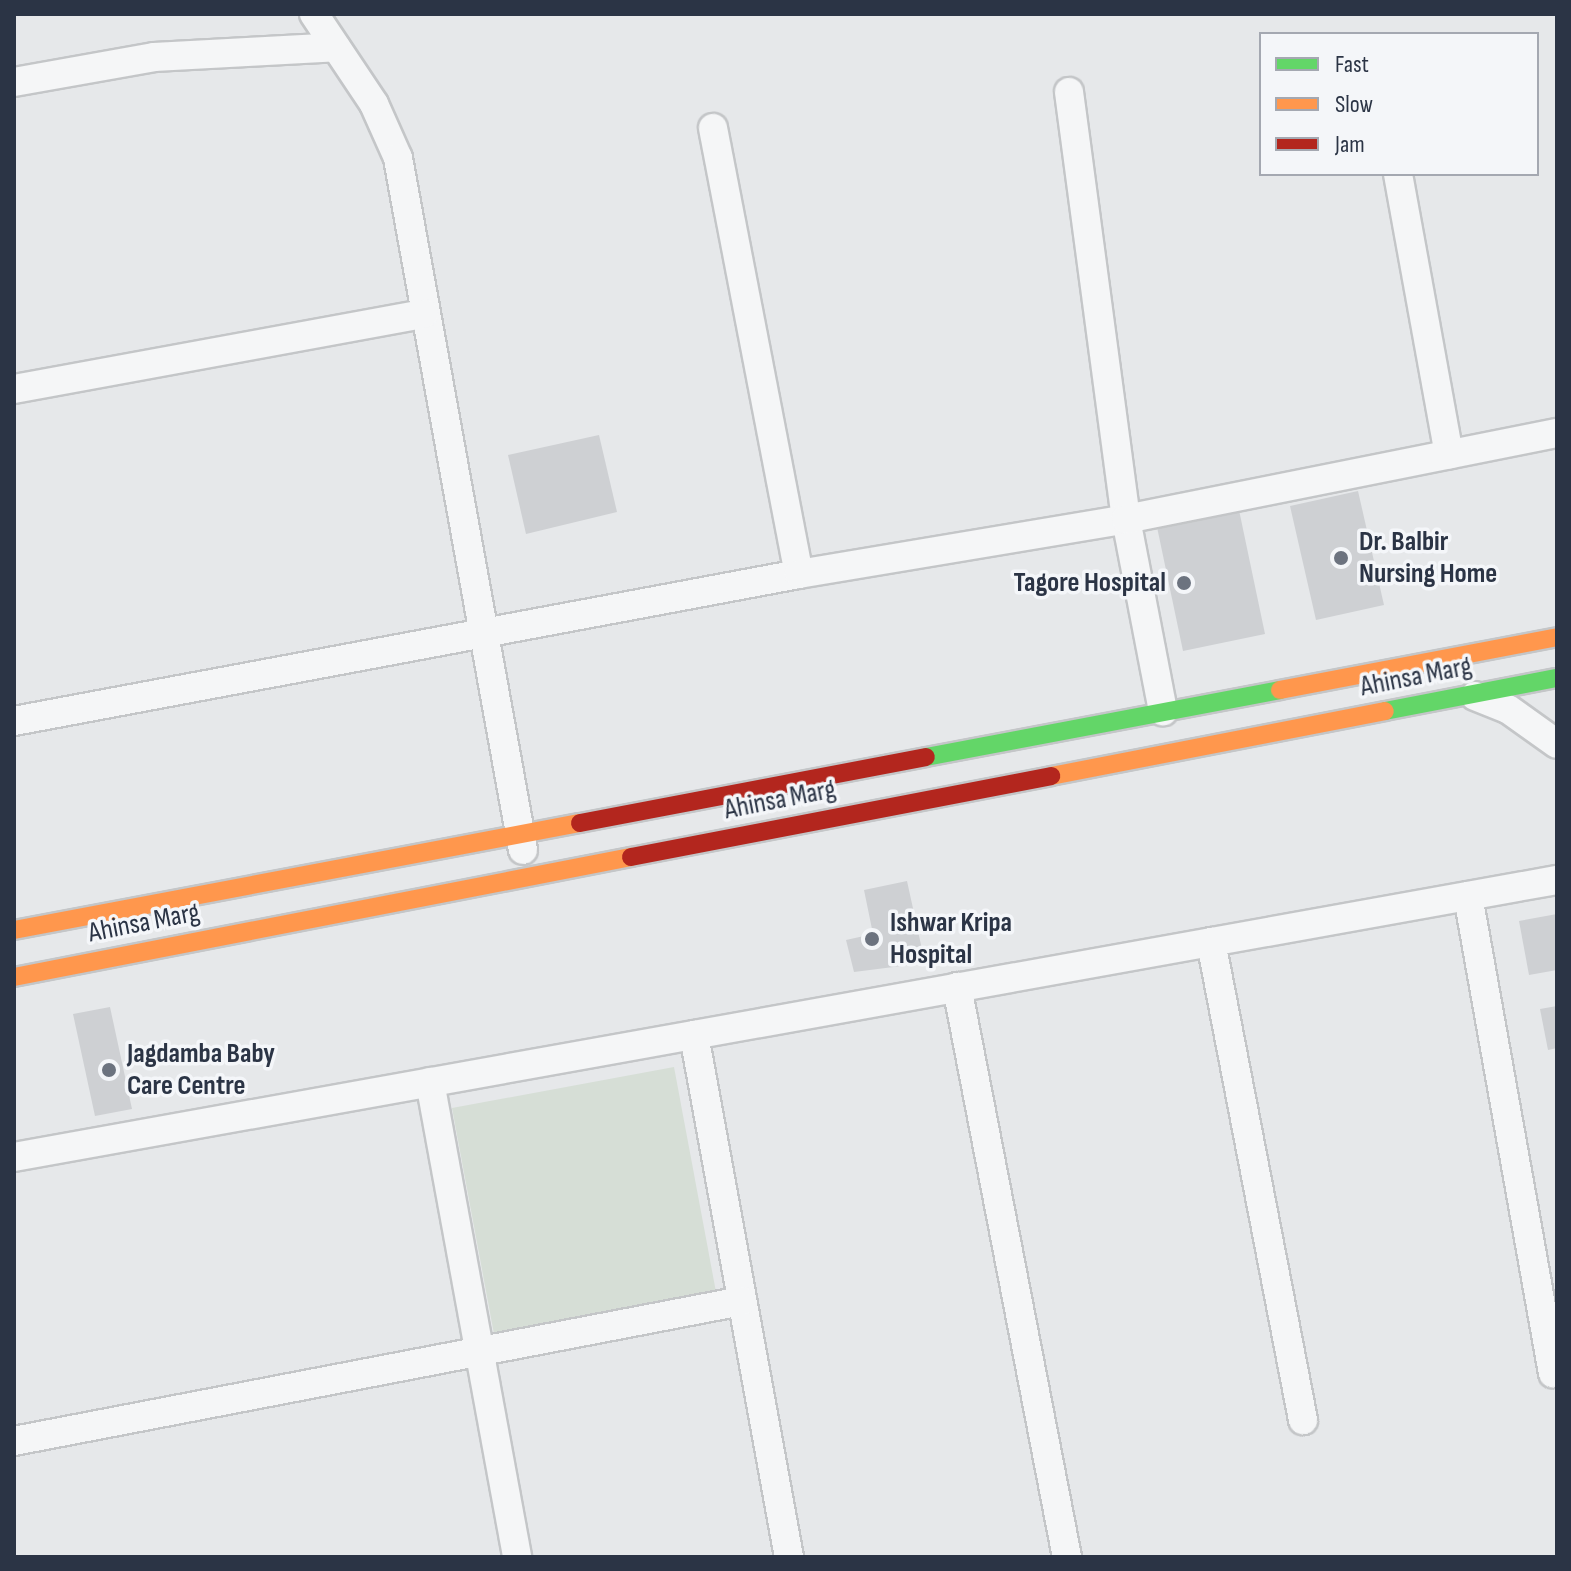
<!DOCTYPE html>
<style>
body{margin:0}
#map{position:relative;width:1571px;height:1571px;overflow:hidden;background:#e6e8ea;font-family:"Sofia Sans Condensed",sans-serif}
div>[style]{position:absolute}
.green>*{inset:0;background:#d6ded6}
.building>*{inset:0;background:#ced0d3}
.roads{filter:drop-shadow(2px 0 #c4c6c8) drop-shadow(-2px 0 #c4c6c8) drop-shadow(0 2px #c4c6c8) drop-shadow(0 -2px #c4c6c8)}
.street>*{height:28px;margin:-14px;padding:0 14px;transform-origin:14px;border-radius:14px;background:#f5f6f7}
.fast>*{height:18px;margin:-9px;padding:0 9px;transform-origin:9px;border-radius:9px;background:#63d668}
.slow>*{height:18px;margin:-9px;padding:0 9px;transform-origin:9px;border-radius:9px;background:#ff974d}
.jam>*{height:18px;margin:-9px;padding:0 9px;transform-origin:9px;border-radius:9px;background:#b3261e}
.dots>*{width:22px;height:22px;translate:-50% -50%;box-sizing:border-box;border:4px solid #f4f6f9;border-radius:50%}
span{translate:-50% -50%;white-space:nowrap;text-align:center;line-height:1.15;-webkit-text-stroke:7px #f4f6f9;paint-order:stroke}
.poi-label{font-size:28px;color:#2b3445;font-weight:700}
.left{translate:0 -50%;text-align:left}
.right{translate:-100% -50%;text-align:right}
.street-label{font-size:28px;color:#2b3445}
.frame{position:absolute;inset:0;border:16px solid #2b3445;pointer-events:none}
.legend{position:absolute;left:1259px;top:32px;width:280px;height:144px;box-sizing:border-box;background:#f4f6f9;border:2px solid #a4a8b1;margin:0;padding:10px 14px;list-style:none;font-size:24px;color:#2b3445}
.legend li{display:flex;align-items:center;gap:16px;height:40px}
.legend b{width:40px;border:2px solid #a4a8b1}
</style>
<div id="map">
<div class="green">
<i style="clip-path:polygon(674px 1067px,716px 1292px,494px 1334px,452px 1108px)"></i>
</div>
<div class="building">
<i style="clip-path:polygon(599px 435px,617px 512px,526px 534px,508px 455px)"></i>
<i style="clip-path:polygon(1358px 491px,1384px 605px,1316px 620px,1290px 506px)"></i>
<i style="clip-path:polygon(1239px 510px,1265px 634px,1183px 651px,1157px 527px)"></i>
<i style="clip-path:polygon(907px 881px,925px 963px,854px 972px,846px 940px,873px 934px,864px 890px)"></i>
<i style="clip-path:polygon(1557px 914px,1557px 970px,1529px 975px,1519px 921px)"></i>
<i style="clip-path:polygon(1557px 1006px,1557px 1048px,1548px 1050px,1540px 1009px)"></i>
<i style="clip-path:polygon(110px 1007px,132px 1109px,95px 1116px,73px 1014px)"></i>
</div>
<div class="roads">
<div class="street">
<i style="left:314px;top:14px;width:108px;rotate:56.3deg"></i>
<i style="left:374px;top:104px;width:59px;rotate:66deg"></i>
<i style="left:398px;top:158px;width:703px;rotate:79.76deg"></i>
<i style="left:14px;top:82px;width:142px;rotate:-10.1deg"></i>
<i style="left:154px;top:57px;width:182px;rotate:-3.1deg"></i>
<i style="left:1069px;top:92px;width:431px;rotate:82.4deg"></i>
<i style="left:1126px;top:519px;width:196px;rotate:79.1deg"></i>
<i style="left:713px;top:128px;width:454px;rotate:79.1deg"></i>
<i style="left:1398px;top:174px;width:285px;rotate:79.7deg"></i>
<i style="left:14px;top:389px;width:417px;rotate:-10.4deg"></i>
<i style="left:1475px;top:696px;width:35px;rotate:22deg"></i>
<i style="left:1508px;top:709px;width:60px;rotate:35.5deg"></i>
<i style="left:14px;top:721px;width:799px;rotate:-10.61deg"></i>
<i style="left:799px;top:574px;width:332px;rotate:-9.5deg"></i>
<i style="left:1126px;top:519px;width:439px;rotate:-11.3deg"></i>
<i style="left:1468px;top:896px;width:485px;rotate:79.9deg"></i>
<i style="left:1211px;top:942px;width:487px;rotate:79.1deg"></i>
<i style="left:957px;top:987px;width:581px;rotate:79.08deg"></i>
<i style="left:694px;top:1035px;width:531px;rotate:79.69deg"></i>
<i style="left:430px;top:1082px;width:483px;rotate:79.6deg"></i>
<i style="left:14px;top:1157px;width:1568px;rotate:-10.18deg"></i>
<i style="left:14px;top:1441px;width:741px;rotate:-10.89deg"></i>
</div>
<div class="fast">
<i style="left:1385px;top:711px;width:175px;rotate:-10.9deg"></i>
<i style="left:926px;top:757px;width:360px;rotate:-10.7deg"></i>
</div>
<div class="slow">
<i style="left:1280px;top:690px;width:282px;rotate:-10.8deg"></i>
<i style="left:1051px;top:776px;width:340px;rotate:-11deg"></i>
<i style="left:14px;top:930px;width:576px;rotate:-10.71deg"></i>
<i style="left:14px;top:977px;width:629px;rotate:-11.01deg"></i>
</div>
<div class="jam">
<i style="left:580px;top:823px;width:352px;rotate:-10.8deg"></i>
<i style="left:631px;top:857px;width:428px;rotate:-10.9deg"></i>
</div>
</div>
<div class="dots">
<i style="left:1341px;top:558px;background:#6c737f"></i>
<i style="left:1184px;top:583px;background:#6c737f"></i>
<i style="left:872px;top:939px;background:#6c737f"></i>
<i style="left:109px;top:1070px;background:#6c737f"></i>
</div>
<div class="poi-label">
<span class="left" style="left:1359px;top:558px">Dr. Balbir<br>Nursing Home</span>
<span class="right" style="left:1166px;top:583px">Tagore Hospital</span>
<span class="left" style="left:890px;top:939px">Ishwar Kripa<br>Hospital</span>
<span class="left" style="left:127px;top:1070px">Jagdamba Baby<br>Care Centre</span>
</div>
<div class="street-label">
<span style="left:1416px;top:677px;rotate:-11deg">Ahinsa Marg</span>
<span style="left:780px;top:800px;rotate:-11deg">Ahinsa Marg</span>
<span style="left:144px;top:923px;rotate:-11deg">Ahinsa Marg</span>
</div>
<div class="frame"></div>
<ul class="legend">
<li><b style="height:10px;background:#63d668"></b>Fast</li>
<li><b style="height:10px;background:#ff974d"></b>Slow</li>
<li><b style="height:10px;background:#b3261e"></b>Jam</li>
</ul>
</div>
